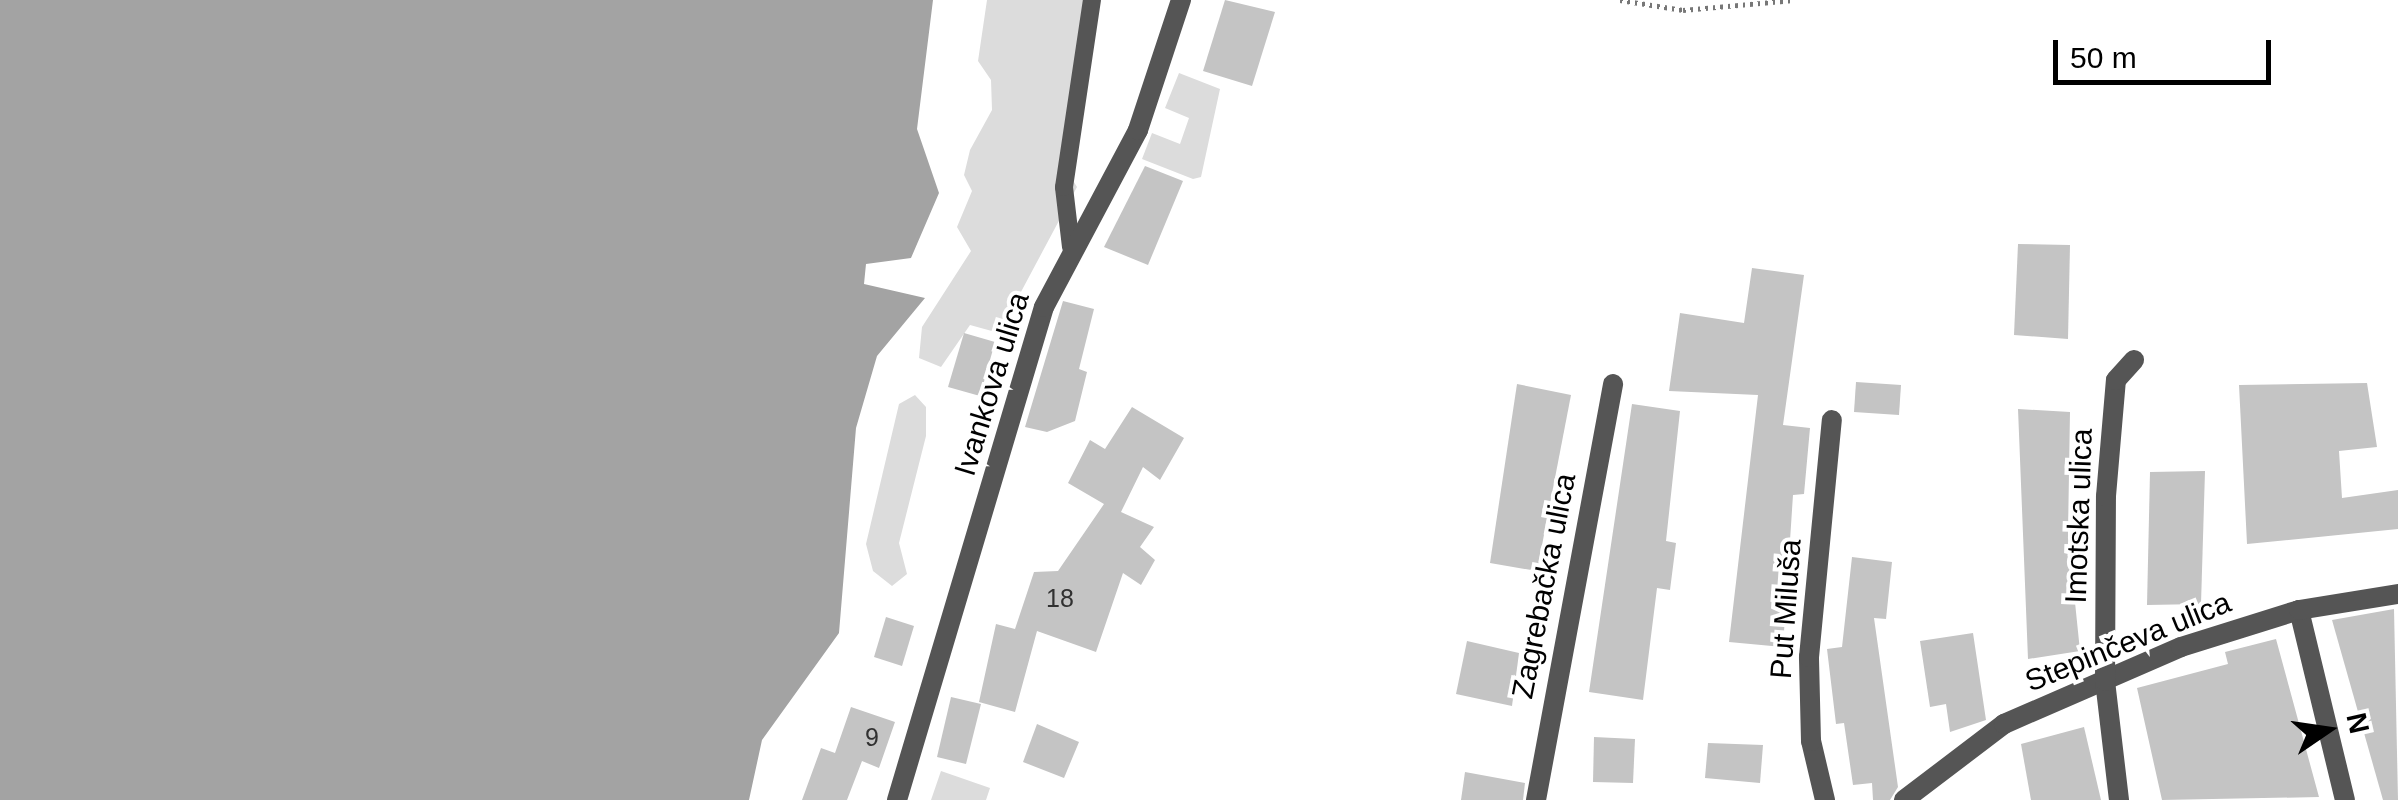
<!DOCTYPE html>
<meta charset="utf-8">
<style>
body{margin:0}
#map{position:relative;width:2398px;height:800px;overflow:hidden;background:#fff;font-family:Helvetica,sans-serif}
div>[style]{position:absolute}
.green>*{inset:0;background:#dcdcdc}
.water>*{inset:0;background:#a3a3a3}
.building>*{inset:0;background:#c4c4c4}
.path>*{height:5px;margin-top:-2.5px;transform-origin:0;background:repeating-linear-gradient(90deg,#777 0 2.5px,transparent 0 7.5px)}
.lane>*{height:18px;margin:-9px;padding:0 9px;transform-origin:9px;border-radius:9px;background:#555}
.street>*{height:20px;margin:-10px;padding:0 10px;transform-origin:10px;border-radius:10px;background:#555}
span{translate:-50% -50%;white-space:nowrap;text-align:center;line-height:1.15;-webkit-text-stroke:8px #fff;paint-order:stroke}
.number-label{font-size:25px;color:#313131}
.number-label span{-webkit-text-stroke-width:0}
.street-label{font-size:30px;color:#000}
.north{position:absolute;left:2278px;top:680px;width:100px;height:100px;-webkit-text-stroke:8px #fff;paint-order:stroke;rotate:77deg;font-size:28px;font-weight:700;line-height:40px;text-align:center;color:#000}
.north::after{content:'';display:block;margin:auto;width:35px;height:45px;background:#000;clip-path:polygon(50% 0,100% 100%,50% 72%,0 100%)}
.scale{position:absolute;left:2053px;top:40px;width:218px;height:45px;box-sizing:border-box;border:5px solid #000;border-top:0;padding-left:12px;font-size:30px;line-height:35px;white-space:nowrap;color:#000;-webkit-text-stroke:8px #fff;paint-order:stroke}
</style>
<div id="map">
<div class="green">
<i style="clip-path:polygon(987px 0,1097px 0,1061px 161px,1077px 187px,999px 333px,970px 325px,941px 367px,919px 358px,922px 327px,971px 251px,957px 227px,972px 191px,964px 175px,970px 150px,992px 110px,991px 80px,978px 61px)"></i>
<i style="clip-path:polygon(1179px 73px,1220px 89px,1201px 177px,1193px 179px,1142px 159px,1152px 133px,1180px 144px,1189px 118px,1165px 108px)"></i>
<i style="clip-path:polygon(915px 395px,926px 407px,926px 436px,899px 543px,907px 574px,892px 586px,873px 571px,866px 544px,899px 404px)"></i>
<i style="clip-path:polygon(941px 771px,990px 788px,986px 800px,931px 800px)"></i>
</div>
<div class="water">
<i style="clip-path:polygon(0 0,933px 0,917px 129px,939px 193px,911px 258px,866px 264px,864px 284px,925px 298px,877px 356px,856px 428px,839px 633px,762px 740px,749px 800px,0 800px)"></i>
</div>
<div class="building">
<i style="clip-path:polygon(1225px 0,1275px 12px,1252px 86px,1203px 71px)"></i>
<i style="clip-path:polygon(1145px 166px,1183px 181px,1148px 265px,1104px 247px)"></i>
<i style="clip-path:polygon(2018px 244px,2070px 245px,2068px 339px,2014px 335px)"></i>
<i style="clip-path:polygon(1752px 268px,1804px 275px,1783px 425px,1810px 428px,1804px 494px,1793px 495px,1783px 647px,1729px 642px,1758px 395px,1669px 391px,1680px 313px,1744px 323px)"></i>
<i style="clip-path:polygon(1063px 301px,1094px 309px,1079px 369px,1087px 372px,1075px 421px,1047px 432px,1025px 427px)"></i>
<i style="clip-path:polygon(964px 333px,995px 342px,980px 396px,948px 387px)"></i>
<i style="clip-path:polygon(1856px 382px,1901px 385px,1899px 415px,1854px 412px)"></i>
<i style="clip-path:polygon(2367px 383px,2377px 447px,2339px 451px,2342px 498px,2398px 490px,2398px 529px,2247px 544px,2239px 385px)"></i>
<i style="clip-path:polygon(1517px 384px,1571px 395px,1537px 571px,1490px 563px)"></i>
<i style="clip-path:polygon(1632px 404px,1680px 411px,1666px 541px,1676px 543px,1670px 590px,1657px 588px,1643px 700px,1589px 692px)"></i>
<i style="clip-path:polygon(1132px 407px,1184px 438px,1160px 480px,1143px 467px,1121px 512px,1154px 527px,1140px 547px,1155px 560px,1141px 585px,1123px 573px,1096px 652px,1037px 631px,1015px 712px,979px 702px,996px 624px,1015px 629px,1034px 572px,1058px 571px,1104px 504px,1068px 483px,1090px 440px,1105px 449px)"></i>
<i style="clip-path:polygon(2018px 409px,2070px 412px,2068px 534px,2080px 651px,2028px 659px)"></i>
<i style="clip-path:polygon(2205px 471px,2201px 604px,2147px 605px,2150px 472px)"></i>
<i style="clip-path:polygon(1852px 557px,1892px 562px,1886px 619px,1874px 618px,1898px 787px,1890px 800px,1873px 800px,1872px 783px,1853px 785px,1844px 723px,1836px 724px,1827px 649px,1842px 647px)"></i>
<i style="clip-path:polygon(2394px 609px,2398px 800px,2383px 800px,2332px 620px)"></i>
<i style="clip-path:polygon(886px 617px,914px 626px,902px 666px,874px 657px)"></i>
<i style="clip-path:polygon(1973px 633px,1986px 720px,1950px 732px,1946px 704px,1930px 707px,1920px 641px)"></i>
<i style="clip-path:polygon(2276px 639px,2319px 797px,2162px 800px,2137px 688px,2228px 664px,2225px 652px)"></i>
<i style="clip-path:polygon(1467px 641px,1519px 653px,1512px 706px,1456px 694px)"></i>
<i style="clip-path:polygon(951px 697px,981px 704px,966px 764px,937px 757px)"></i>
<i style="clip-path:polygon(851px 707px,895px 722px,879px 768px,862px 761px,847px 800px,802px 800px,821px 748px,835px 753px)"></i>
<i style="clip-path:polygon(1037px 724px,1079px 742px,1064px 778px,1023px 762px)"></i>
<i style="clip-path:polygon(2084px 727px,2101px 800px,2031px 800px,2021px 744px)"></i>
<i style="clip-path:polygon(1594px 737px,1635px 739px,1633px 783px,1593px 782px)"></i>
<i style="clip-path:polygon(1708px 743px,1763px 745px,1760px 783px,1705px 778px)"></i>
<i style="clip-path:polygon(1465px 772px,1525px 783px,1523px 800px,1461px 800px)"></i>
</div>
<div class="path">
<i style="left:1620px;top:0;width:64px;rotate:9deg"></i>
<i style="left:1683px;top:10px;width:111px;rotate:-5.1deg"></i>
</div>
<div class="lane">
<i style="left:1071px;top:247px;width:60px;rotate:-96.7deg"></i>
<i style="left:1064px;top:187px;width:189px;rotate:-81.5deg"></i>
</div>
<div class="street">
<i style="left:2299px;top:610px;width:195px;rotate:76.4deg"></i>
<i style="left:897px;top:800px;width:514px;rotate:-73.4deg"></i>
<i style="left:1044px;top:307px;width:200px;rotate:-62deg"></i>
<i style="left:1138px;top:130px;width:137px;rotate:-71.7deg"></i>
<i style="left:1536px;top:800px;width:423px;rotate:-79.5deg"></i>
<i style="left:1825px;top:800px;width:61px;rotate:-103.3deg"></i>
<i style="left:1811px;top:741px;width:84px;rotate:-91.4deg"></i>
<i style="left:1809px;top:657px;width:238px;rotate:-84.5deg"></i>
<i style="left:1904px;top:800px;width:126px;rotate:-37.2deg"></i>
<i style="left:2004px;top:724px;width:193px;rotate:-23.5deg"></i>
<i style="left:2181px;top:647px;width:124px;rotate:-17.4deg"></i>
<i style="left:2299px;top:610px;width:100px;rotate:-9.2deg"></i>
<i style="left:2119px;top:800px;width:120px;rotate:-96.7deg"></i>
<i style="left:2105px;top:681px;width:185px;rotate:-89.7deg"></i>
<i style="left:2106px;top:496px;width:116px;rotate:-85.1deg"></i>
<i style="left:2116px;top:380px;width:27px;rotate:-48deg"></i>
</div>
<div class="number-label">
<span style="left:1060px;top:598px">18</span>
<span style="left:872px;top:737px">9</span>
</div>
<div class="street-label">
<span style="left:992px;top:384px;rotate:-73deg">Ivankova ulica</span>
<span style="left:2079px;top:516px;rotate:-88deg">Imotska ulica</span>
<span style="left:1544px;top:586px;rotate:-79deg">Zagrebačka ulica</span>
<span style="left:1786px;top:609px;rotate:-86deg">Put Miluša</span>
<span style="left:2128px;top:642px;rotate:-22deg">Stepinčeva ulica</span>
</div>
<div class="north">N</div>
<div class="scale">50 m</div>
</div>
